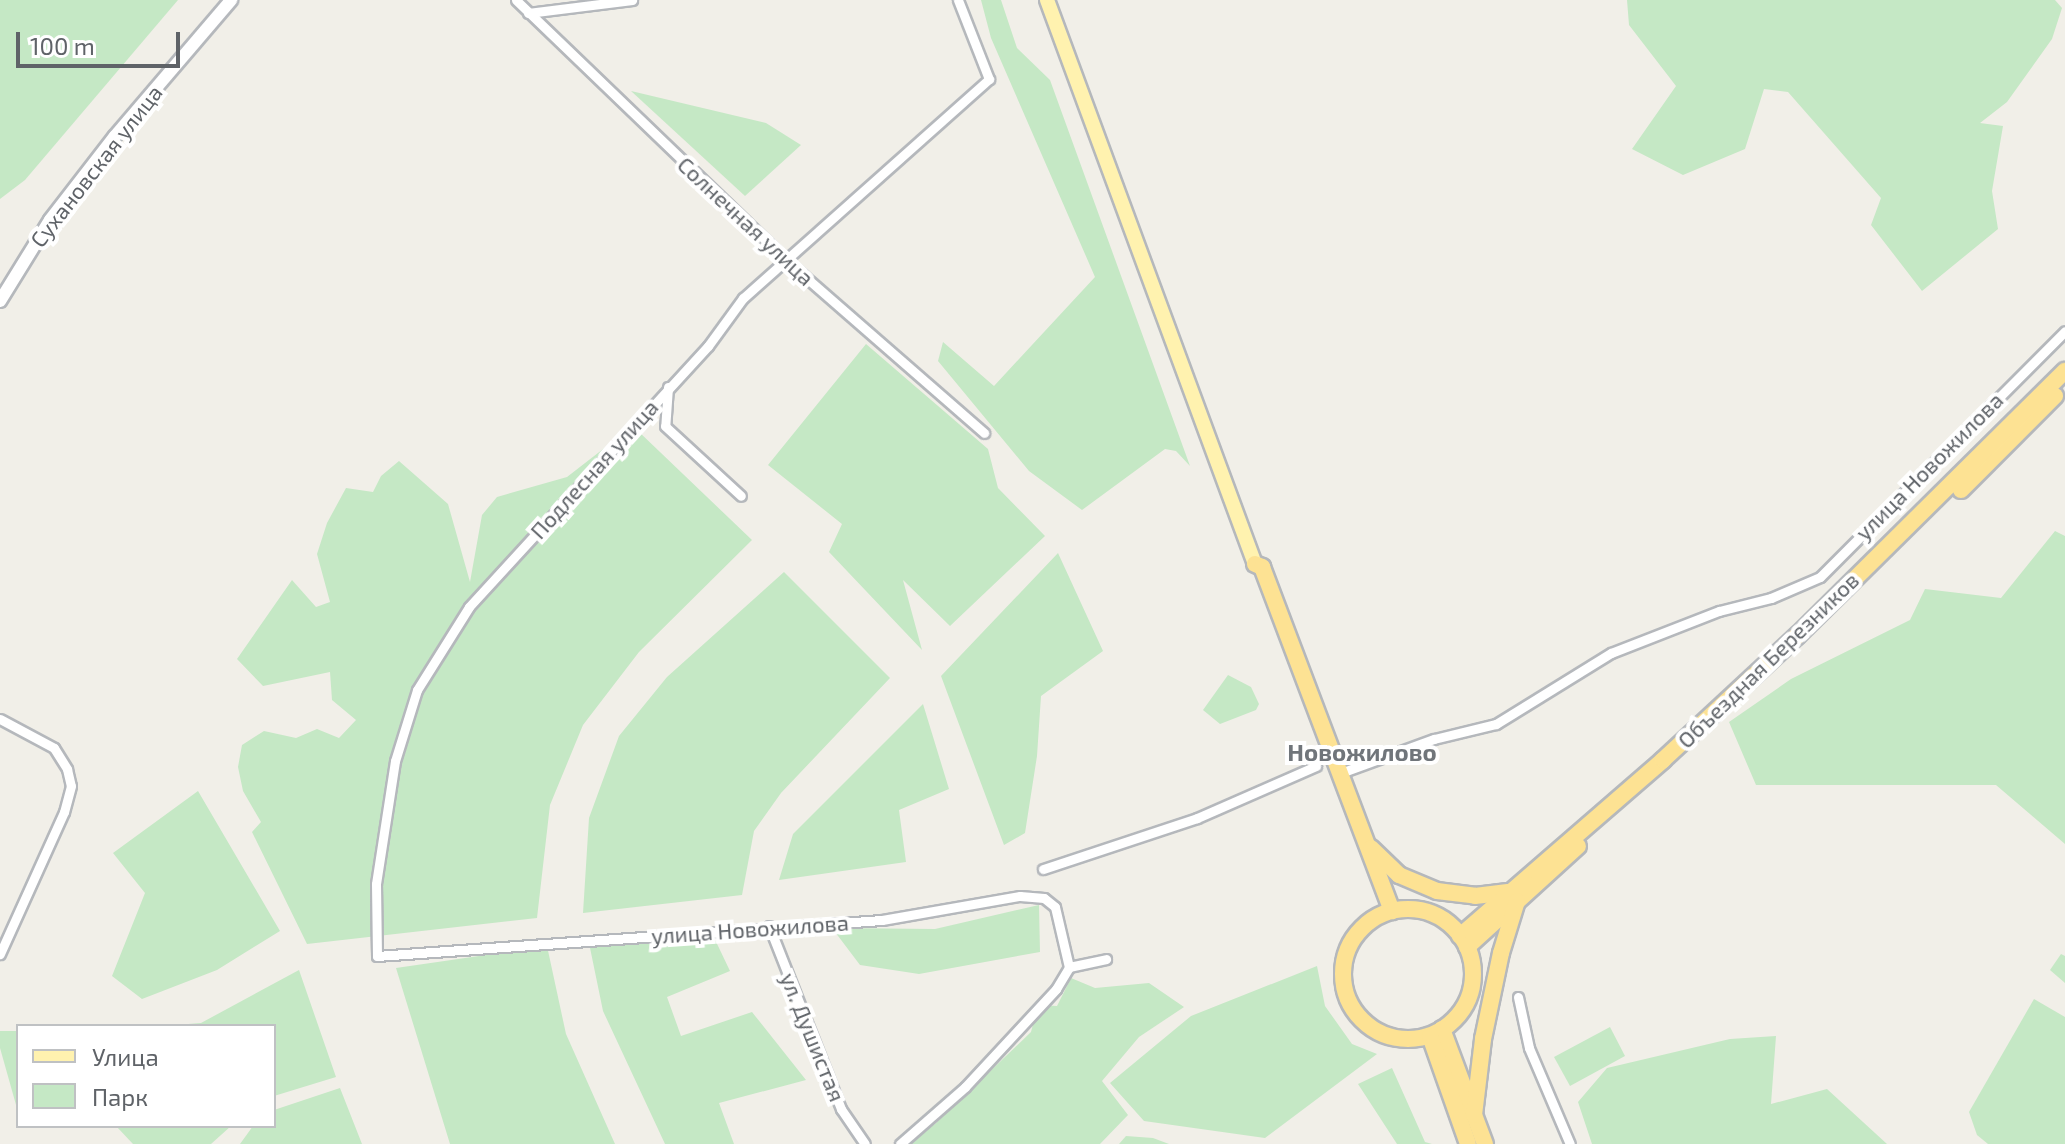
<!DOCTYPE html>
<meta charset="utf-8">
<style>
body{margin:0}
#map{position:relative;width:2065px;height:1144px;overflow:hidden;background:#f1efe8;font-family:"Exo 2",sans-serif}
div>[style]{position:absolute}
.green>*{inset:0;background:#c5e8c5}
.roads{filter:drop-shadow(2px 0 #b5b8bc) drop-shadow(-2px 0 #b5b8bc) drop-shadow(0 2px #b5b8bc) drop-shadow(0 -2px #b5b8bc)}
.street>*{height:9px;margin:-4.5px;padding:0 4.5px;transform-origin:4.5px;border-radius:4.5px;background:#fff}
.secondary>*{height:12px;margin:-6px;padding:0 6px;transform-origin:6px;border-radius:6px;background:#fff}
.primary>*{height:14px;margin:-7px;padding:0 7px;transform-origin:7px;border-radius:7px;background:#fff2af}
.highway>*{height:16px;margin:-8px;padding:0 8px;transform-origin:8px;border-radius:8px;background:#fde293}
.highway>.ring{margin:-8px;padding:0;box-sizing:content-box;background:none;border:16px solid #fde293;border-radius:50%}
span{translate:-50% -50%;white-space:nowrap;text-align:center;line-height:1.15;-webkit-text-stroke:8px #fff;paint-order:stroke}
.street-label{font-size:22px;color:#5f6368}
.neighbourhood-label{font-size:24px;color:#70757a;font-weight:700}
.legend{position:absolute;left:16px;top:1024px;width:260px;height:104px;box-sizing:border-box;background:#fff;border:2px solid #bfc1c3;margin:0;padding:10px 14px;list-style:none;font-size:24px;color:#5f6368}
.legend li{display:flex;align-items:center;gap:16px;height:40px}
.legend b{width:40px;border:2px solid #bfc1c3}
.scale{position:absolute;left:16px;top:32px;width:164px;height:36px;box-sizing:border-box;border:4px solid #5f6368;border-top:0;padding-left:10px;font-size:24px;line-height:28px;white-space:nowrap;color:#5f6368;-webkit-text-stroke:6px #fff;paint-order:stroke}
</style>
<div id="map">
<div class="green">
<i style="clip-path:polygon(0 0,178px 0,25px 180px,0 199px)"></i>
<i style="clip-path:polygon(981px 0,1001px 0,1017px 48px,1050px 80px,1190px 466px,1176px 451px,1165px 449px,1082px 510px,1029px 471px,938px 361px,943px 342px,994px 386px,1095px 277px,991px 38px)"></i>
<i style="clip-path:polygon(1627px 0,2055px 0,2062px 8px,2052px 39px,2007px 102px,1980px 123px,2003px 126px,1992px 191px,1998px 229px,1922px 291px,1871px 225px,1881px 198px,1788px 92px,1764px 89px,1745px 149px,1683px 175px,1632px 149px,1676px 86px,1629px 25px)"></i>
<i style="clip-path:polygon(631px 91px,766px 123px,801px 145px,745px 196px)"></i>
<i style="clip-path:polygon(866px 344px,988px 449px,998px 488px,1045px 536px,950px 626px,903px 580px,922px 650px,829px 552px,842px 524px,768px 465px)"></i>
<i style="clip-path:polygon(637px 430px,752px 540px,639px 652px,583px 725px,550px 805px,537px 918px,307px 944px,252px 832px,261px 822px,243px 791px,238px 767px,242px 745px,264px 731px,296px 738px,317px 729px,339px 738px,356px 720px,332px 700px,330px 672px,263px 686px,237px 659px,292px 580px,316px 607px,330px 602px,317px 554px,327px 523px,346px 488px,373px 492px,381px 476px,399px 461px,448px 504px,470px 582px,482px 515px,497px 497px,567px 477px,607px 446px)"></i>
<i style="clip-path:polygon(2055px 531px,2065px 536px,2065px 844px,1996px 785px,1756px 785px,1729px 722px,1791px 679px,1910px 620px,1925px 589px,2001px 598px)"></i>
<i style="clip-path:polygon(1058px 553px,1103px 651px,1041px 696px,1037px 756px,1025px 833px,1004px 845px,941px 676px)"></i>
<i style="clip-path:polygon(784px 572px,890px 678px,781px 793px,754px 831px,742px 895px,583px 913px,589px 818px,619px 736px,667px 677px)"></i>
<i style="clip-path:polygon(1228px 675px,1251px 687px,1259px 704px,1256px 710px,1220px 724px,1203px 710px)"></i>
<i style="clip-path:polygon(923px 704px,949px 789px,899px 810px,906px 862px,779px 880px,793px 834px)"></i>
<i style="clip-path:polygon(198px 791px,280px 931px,217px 970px,142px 999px,112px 976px,145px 893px,113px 853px)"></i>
<i style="clip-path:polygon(1039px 905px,1040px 952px,919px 974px,860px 965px,832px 928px,935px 929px)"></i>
<i style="clip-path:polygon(709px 927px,730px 971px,667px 997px,681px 1036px,752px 1012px,806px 1080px,719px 1103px,734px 1144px,665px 1144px,603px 1011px,589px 943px)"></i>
<i style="clip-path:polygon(547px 946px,566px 1034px,615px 1144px,450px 1144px,396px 968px)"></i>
<i style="clip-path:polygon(2061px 954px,2065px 956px,2065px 983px,2050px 970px)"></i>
<i style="clip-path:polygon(1317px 966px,1325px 1006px,1352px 1044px,1377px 1054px,1265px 1138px,1144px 1121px,1110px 1083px,1191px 1016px)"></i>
<i style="clip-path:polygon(299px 970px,336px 1077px,274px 1096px,274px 1026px,162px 1026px,201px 1023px)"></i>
<i style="clip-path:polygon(1071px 978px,1095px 988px,1149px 983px,1184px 1007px,1139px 1037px,1102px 1081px,1128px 1115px,1100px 1144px,906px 1144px,935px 1124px,1031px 1032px,1038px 1005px,1057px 1006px)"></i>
<i style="clip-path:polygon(2034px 999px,2065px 1017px,2065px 1144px,1988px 1144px,1977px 1135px,1969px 1112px)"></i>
<i style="clip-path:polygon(1610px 1027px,1625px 1056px,1570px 1086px,1554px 1057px)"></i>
<i style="clip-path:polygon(0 1031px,18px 1031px,18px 1112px,0 1048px)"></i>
<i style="clip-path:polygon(1776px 1036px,1771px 1104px,1827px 1089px,1887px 1144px,1592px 1144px,1578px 1102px,1607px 1068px,1730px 1039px)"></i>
<i style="clip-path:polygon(1392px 1068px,1425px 1142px,1432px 1144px,1397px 1144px,1358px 1084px)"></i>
<i style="clip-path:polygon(340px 1088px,362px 1144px,240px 1144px,253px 1126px,274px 1126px,274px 1110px)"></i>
<i style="clip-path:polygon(116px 1126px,231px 1126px,211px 1144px,133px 1144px)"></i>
<i style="clip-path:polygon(1126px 1136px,1153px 1138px,1169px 1144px,1119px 1144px)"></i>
</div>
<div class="roads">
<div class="street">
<i style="left:516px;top:0;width:375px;rotate:43.9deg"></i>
<i style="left:786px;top:260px;width:263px;rotate:41.1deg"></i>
<i style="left:958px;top:0;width:85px;rotate:68.6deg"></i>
<i style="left:989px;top:79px;width:329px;rotate:138.3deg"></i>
<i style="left:743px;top:298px;width:59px;rotate:126.1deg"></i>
<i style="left:708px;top:346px;width:354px;rotate:132.5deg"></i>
<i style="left:469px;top:607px;width:98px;rotate:122.1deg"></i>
<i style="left:417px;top:690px;width:74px;rotate:107.2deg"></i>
<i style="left:395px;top:761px;width:124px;rotate:98.8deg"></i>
<i style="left:376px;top:884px;width:72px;rotate:89.2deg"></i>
<i style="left:377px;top:956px;width:506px;rotate:-4.08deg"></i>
<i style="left:882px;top:920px;width:140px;rotate:-9.9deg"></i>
<i style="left:1020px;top:896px;width:24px;rotate:5deg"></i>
<i style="left:1044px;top:898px;width:14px;rotate:39deg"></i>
<i style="left:1055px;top:907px;width:62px;rotate:76.9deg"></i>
<i style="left:528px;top:13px;width:105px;rotate:-7.1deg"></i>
<i style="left:668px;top:387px;width:39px;rotate:94deg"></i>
<i style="left:665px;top:426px;width:103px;rotate:42.6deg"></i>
<i style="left:0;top:719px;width:61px;rotate:28.2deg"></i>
<i style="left:54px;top:748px;width:25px;rotate:58deg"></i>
<i style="left:67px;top:769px;width:17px;rotate:77deg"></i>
<i style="left:71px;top:786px;width:27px;rotate:105deg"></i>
<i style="left:64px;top:812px;width:156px;rotate:114.3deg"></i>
<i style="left:1346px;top:771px;width:94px;rotate:-20deg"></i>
<i style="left:1434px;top:739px;width:64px;rotate:-13.6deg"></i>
<i style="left:1496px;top:724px;width:135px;rotate:-31.7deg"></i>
<i style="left:1611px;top:653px;width:116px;rotate:-21.3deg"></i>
<i style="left:1719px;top:611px;width:54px;rotate:-14deg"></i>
<i style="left:1771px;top:598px;width:53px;rotate:-23.2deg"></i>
<i style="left:1820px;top:577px;width:347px;rotate:-45.1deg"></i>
<i style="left:1043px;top:869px;width:162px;rotate:-18.3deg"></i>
<i style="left:1197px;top:818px;width:130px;rotate:-23.6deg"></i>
<i style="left:769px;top:926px;width:197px;rotate:68.5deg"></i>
<i style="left:841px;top:1109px;width:42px;rotate:55.6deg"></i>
<i style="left:1069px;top:967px;width:38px;rotate:-12deg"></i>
<i style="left:1518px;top:997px;width:52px;rotate:77.8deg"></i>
<i style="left:1529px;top:1048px;width:104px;rotate:66.9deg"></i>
<i style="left:900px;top:1144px;width:86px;rotate:-41.2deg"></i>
<i style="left:965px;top:1087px;width:134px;rotate:-47.1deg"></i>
<i style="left:1056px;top:989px;width:26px;rotate:-59deg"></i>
</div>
<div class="secondary">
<i style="left:0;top:301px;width:95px;rotate:-58.3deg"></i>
<i style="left:50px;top:220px;width:106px;rotate:-52.3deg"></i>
<i style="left:115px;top:136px;width:179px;rotate:-49.5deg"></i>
</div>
<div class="primary">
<i style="left:1047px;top:0;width:601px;rotate:69.76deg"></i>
</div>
<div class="highway">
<i style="left:1961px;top:490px;width:133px;rotate:-45deg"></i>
<i style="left:1255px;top:564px;width:8px;rotate:23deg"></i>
<i style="left:1262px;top:567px;width:368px;rotate:69.3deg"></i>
<i style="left:1371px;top:848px;width:39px;rotate:44deg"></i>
<i style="left:1399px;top:875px;width:41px;rotate:22.8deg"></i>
<i style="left:1437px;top:891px;width:38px;rotate:7deg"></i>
<i style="left:1475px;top:896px;width:33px;rotate:-7deg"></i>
<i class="ring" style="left:1343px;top:909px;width:114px;height:114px"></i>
<i style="left:1460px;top:936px;width:269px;rotate:-40.9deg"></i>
<i style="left:1663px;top:760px;width:183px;rotate:-42.8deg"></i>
<i style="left:1797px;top:636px;width:377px;rotate:-44.7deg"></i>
<i style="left:1467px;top:947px;width:150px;rotate:-42.3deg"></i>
<i style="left:1442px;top:1029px;width:123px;rotate:69.5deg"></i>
<i style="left:1430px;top:1036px;width:114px;rotate:70.6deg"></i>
<i style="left:1474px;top:1115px;width:77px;rotate:-83.2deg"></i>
<i style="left:1483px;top:1039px;width:88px;rotate:-78.2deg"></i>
<i style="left:1501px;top:953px;width:54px;rotate:-72.9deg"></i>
</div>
</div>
<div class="street-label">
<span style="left:96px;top:166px;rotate:-52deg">Сухановская улица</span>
<span style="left:746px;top:221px;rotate:43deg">Солнечная улица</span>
<span style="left:1929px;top:466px;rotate:-45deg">улица Новожилова</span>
<span style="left:594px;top:469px;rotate:-48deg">Подлесная улица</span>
<span style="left:1768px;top:660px;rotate:-44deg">Объездная Березников</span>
<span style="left:750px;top:929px;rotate:-4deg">улица Новожилова</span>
<span style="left:813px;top:1037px;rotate:68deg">ул. Душистая</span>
</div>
<div class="neighbourhood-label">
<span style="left:1362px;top:752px">Новожилово</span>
</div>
<ul class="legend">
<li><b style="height:10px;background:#fff2af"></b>Улица</li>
<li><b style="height:22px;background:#c5e8c5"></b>Парк</li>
</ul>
<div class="scale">100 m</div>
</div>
